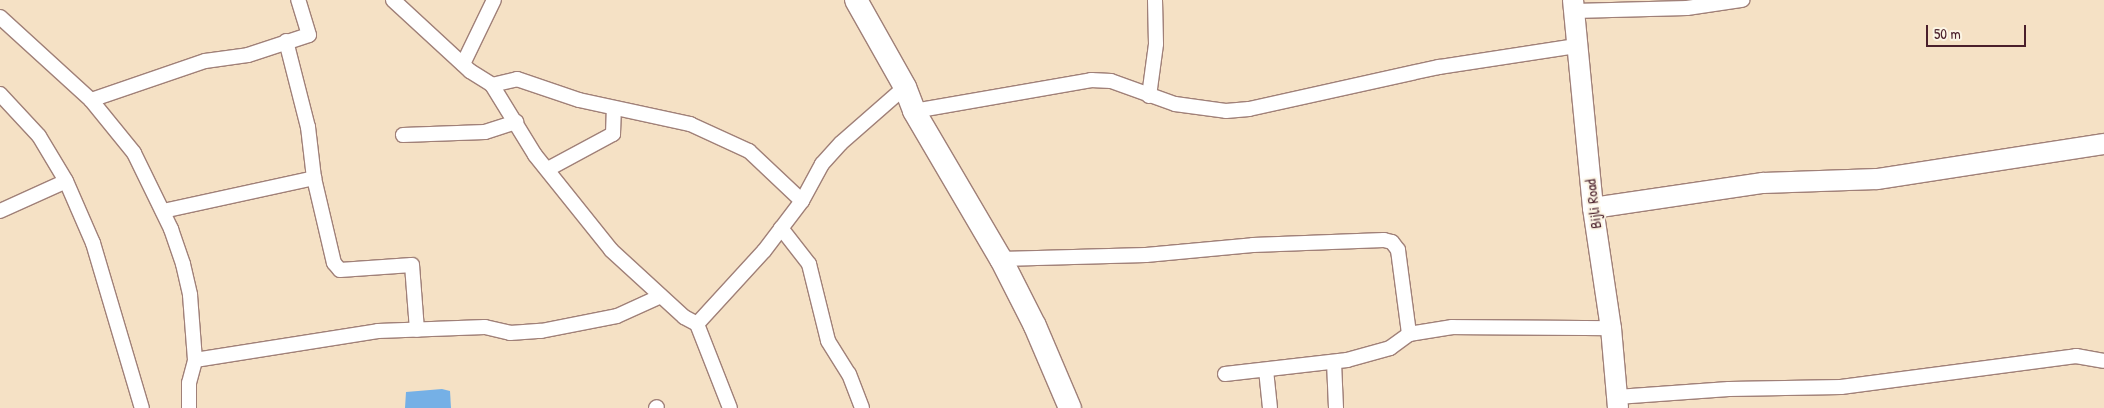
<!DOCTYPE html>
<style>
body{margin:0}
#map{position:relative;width:2104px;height:408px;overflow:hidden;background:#f5e1c5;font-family:"Patrick Hand",sans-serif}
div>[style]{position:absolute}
.water>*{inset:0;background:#75b0e6}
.roads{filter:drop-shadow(1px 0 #a08078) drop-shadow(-1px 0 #a08078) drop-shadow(0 1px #a08078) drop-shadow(0 -1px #a08078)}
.street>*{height:14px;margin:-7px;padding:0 7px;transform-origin:7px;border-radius:7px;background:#fff}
.secondary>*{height:20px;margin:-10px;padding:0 10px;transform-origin:10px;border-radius:10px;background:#fff}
.primary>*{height:22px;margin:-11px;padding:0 11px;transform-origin:11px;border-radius:11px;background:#fff}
span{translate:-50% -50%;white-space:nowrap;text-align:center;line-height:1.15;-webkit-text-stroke:4px #fcf5e5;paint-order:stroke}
.street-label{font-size:15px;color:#4a1f2b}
.scale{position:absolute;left:1926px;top:25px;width:100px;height:22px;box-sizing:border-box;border:2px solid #4a1f2b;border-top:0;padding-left:6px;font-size:15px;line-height:18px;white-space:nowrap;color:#4a1f2b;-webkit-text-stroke:4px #fcf5e5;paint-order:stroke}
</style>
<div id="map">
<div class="water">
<i style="clip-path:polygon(442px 389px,450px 391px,451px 408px,405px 408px,406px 392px)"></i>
</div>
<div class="roads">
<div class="street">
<i style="left:393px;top:0;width:105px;rotate:42.7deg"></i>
<i style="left:470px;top:71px;width:26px;rotate:32deg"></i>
<i style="left:492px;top:85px;width:82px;rotate:58.4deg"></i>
<i style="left:535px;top:155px;width:122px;rotate:51.3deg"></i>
<i style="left:611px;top:250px;width:99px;rotate:42.5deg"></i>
<i style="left:684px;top:317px;width:15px;rotate:28deg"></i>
<i style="left:697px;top:324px;width:90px;rotate:68.6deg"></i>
<i style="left:1574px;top:11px;width:113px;rotate:-1.5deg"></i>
<i style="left:1687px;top:8px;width:56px;rotate:-8.3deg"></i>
<i style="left:0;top:17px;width:123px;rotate:42.4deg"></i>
<i style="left:91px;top:100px;width:68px;rotate:50.9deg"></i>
<i style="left:134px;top:153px;width:85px;rotate:64deg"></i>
<i style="left:171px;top:229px;width:37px;rotate:71deg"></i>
<i style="left:183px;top:264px;width:32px;rotate:77deg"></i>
<i style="left:190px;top:295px;width:65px;rotate:85.6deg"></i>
<i style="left:286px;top:41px;width:89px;rotate:75.7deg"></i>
<i style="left:308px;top:127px;width:51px;rotate:83.3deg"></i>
<i style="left:463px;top:64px;width:71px;rotate:-64.2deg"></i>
<i style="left:492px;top:85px;width:26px;rotate:-13deg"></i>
<i style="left:517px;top:79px;width:65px;rotate:18.7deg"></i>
<i style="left:579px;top:100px;width:114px;rotate:12.2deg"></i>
<i style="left:690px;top:124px;width:65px;rotate:24.6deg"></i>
<i style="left:749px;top:151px;width:73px;rotate:43.3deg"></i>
<i style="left:0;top:94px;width:57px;rotate:47.1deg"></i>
<i style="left:39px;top:136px;width:52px;rotate:59deg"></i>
<i style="left:66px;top:181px;width:68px;rotate:66.5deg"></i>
<i style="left:93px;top:243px;width:172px;rotate:73.5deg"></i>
<i style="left:1149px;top:96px;width:52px;rotate:-82.3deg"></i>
<i style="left:1156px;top:44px;width:44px;rotate:-91.3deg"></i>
<i style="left:91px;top:100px;width:120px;rotate:-18.9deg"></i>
<i style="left:205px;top:61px;width:43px;rotate:-7.9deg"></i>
<i style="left:248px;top:55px;width:64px;rotate:-18.2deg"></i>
<i style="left:309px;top:35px;width:37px;rotate:-107deg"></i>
<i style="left:914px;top:111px;width:180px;rotate:-9.9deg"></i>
<i style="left:1091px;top:80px;width:20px;rotate:3deg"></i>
<i style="left:1111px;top:81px;width:68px;rotate:19.8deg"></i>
<i style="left:1175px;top:104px;width:51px;rotate:7.8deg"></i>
<i style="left:1226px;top:111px;width:23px;rotate:-5deg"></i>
<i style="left:1249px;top:109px;width:195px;rotate:-12.5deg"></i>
<i style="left:1439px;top:67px;width:140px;rotate:-8.7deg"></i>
<i style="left:403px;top:135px;width:82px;rotate:-2.1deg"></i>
<i style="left:485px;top:132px;width:33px;rotate:-18deg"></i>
<i style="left:548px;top:169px;width:74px;rotate:-28.3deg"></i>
<i style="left:613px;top:134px;width:26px;rotate:-88deg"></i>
<i style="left:0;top:211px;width:72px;rotate:-24.4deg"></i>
<i style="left:163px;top:211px;width:155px;rotate:-12.3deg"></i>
<i style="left:314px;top:178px;width:87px;rotate:76.8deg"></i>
<i style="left:334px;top:263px;width:9px;rotate:49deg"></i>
<i style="left:340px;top:270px;width:72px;rotate:-4deg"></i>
<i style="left:412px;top:265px;width:65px;rotate:85.6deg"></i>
<i style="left:781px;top:228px;width:46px;rotate:52.1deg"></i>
<i style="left:809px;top:264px;width:79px;rotate:76.1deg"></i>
<i style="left:828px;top:341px;width:39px;rotate:58deg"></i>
<i style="left:849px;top:374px;width:36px;rotate:69deg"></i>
<i style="left:1001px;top:259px;width:145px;rotate:-1.6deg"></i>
<i style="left:1146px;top:255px;width:107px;rotate:-5.3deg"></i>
<i style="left:1253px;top:245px;width:131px;rotate:-2.2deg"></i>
<i style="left:1384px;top:240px;width:8px;rotate:14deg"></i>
<i style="left:1392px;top:242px;width:10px;rotate:53deg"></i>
<i style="left:1398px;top:250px;width:85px;rotate:82.5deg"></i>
<i style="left:697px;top:324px;width:99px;rotate:-47.5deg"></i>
<i style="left:764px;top:251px;width:63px;rotate:-52.8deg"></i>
<i style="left:802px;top:201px;width:42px;rotate:-61.6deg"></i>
<i style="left:822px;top:164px;width:28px;rotate:-48deg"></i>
<i style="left:841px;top:143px;width:85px;rotate:-41.2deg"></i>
<i style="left:1334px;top:362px;width:46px;rotate:87.5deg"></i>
<i style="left:1266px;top:370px;width:38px;rotate:84deg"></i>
<i style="left:1225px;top:374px;width:123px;rotate:-6.5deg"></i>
<i style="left:1347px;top:360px;width:45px;rotate:-15.6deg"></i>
<i style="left:1390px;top:348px;width:24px;rotate:-36deg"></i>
<i style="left:1409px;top:334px;width:44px;rotate:-9.2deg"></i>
<i style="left:1452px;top:327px;width:159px;rotate:0.4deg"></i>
<i style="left:1617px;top:397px;width:112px;rotate:-4.1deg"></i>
<i style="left:1729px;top:389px;width:112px;rotate:-1deg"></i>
<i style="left:1841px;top:387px;width:237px;rotate:-7.5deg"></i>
<i style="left:2076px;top:356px;width:28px;rotate:10deg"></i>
<i style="left:189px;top:408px;width:25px;rotate:-90deg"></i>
<i style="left:189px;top:383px;width:24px;rotate:-75deg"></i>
<i style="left:195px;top:360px;width:185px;rotate:-9deg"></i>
<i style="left:378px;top:331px;width:107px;rotate:-2.1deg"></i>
<i style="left:485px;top:327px;width:26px;rotate:13deg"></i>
<i style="left:510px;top:333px;width:31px;rotate:-4deg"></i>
<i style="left:541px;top:331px;width:77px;rotate:-11.2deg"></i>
<i style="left:617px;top:316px;width:48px;rotate:-24.4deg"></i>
<i style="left:656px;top:408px;width:1px;rotate:-45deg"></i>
</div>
<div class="secondary">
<i style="left:1573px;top:0;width:209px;rotate:84.5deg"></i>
<i style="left:1593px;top:208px;width:121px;rotate:81.5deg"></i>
<i style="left:1611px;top:328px;width:80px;rotate:85deg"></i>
<i style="left:1593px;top:208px;width:172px;rotate:-8.4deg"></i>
<i style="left:1763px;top:183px;width:114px;rotate:-2deg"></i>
<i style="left:1877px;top:179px;width:230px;rotate:-8.8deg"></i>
</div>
<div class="primary">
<i style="left:856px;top:0;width:100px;rotate:60.6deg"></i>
<i style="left:905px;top:87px;width:26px;rotate:69deg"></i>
<i style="left:914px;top:111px;width:172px;rotate:59.6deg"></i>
<i style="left:1001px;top:259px;width:75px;rotate:63.1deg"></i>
<i style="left:1035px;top:326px;width:89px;rotate:66.9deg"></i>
</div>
</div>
<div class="street-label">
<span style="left:1593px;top:204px;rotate:-97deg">Bijli Road</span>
</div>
<div class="scale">50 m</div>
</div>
